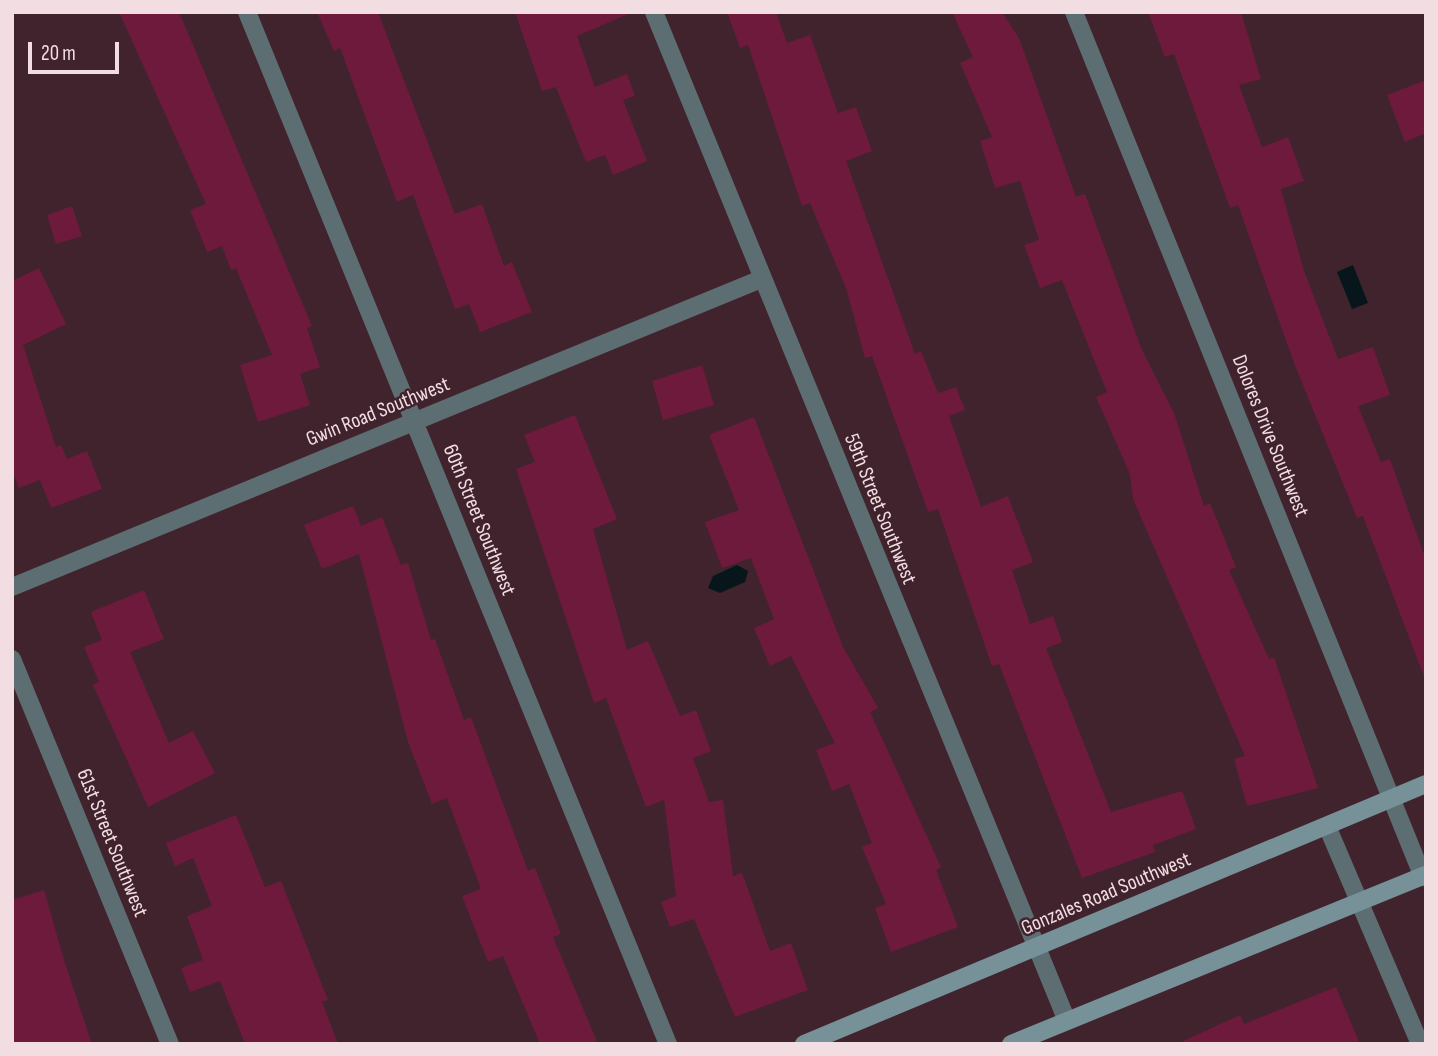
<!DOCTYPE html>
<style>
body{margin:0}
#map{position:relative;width:1438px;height:1056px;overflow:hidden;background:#41232d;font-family:"Sofia Sans Condensed",sans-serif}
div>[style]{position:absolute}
.water>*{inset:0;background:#06161a}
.building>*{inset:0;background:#6d1a3d}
.street>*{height:18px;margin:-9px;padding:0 9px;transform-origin:9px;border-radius:9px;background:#5d6e72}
.secondary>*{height:18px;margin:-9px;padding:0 9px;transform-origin:9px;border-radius:9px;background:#769298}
span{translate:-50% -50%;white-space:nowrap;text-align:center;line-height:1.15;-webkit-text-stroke:5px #41232d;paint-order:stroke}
.street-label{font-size:21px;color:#f2dde3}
.frame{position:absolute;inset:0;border:14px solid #f2dde3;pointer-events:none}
.scale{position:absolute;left:28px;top:42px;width:91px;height:32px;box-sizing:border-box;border:4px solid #f2dde3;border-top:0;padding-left:9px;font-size:21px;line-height:24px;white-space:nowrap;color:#f2dde3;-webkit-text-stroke:5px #41232d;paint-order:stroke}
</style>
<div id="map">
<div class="water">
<i style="clip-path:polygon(1353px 265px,1368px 303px,1352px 309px,1337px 272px)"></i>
<i style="clip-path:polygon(737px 565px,748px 571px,745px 582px,720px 593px,708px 588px,713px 576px)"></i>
</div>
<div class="building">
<i style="clip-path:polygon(119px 12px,179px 12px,312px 326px,307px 328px,320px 367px,300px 374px,310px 405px,258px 422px,240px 365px,272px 355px,236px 268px,231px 270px,222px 246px,207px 252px,190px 210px,206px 204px)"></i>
<i style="clip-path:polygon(317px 12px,378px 12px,455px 214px,482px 204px,504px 266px,512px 262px,532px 312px,480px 332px,469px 304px,455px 309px,413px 195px,397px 202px,340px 48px,334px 51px)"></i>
<i style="clip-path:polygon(515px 12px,633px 12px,577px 36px,595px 87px,627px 74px,635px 96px,623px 100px,647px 161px,613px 175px,605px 155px,586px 162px,556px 87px,542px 91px)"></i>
<i style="clip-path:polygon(727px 12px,776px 12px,787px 43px,810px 35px,838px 113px,856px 107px,872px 151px,846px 161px,915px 354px,921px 351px,938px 393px,956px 387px,965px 410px,949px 416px,981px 507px,1008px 496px,1033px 562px,1012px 570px,1030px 624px,1053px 616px,1062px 642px,1046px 648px,1111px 812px,1182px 791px,1196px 829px,1153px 845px,1155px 852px,1082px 878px,999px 664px,992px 666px,938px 509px,928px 512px,872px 356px,865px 358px,846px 288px,810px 203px,802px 206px,748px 45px,740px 48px)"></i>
<i style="clip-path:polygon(952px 12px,1002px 12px,1019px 38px,1076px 197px,1085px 194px,1142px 350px,1174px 413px,1204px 506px,1210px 503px,1236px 567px,1229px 570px,1269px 659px,1274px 657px,1318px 788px,1247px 806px,1234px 759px,1245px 756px,1133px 499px,1130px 474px,1096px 397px,1107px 392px,1062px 280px,1040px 288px,1024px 245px,1039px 240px,1020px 181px,995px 188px,980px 141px,992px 137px,960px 63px,973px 57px)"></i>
<i style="clip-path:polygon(1148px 12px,1241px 12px,1261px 79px,1239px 85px,1262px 147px,1288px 137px,1304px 181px,1281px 189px,1304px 271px,1338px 359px,1373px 347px,1390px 395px,1358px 406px,1381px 462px,1390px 459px,1426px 560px,1426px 682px,1363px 516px,1357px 518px,1294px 363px,1238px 205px,1230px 208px,1174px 54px,1165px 57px)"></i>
<i style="clip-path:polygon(1426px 80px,1426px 133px,1405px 142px,1387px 95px)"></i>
<i style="clip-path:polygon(72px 206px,82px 236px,56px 244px,47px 215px)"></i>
<i style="clip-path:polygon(39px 268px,66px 324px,23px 345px,56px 447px,61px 445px,67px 459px,87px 451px,102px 489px,51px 508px,40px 480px,19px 488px,12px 471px,12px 281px)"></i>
<i style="clip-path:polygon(702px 365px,714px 405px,663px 420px,652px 381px)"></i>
<i style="clip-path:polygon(575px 415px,617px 519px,593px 529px,627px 650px,648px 641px,680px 716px,696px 710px,711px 751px,693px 758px,709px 802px,723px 800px,733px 876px,742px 873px,770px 951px,791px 943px,808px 990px,735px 1017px,694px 919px,670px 927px,661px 902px,676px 896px,664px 800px,646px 807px,606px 698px,594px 703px,516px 469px,535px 462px,524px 435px)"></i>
<i style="clip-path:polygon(754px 417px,843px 647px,878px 708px,870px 712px,941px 867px,936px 870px,958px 927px,891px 952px,875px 908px,886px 904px,862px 847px,872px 843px,849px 784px,832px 791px,816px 750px,835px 743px,791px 656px,770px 666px,754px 628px,774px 619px,751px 558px,722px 568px,705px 522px,739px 510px,709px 435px)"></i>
<i style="clip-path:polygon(353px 506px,361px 526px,382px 517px,401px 565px,408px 563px,431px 640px,435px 639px,464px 720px,471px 717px,528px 871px,535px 868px,561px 934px,553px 937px,598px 1044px,540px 1044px,503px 956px,488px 962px,462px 896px,481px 889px,447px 798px,432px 804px,408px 742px,359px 554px,322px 569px,304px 525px)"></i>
<i style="clip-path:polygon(144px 590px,164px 639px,130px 652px,169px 743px,193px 731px,215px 773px,148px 807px,93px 685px,99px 682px,84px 647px,102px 640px,91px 612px)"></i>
<i style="clip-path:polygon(236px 815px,265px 887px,281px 881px,328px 1000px,322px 1002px,338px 1044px,245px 1044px,220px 981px,190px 992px,181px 968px,203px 960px,187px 916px,212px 906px,193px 858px,175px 866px,166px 843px)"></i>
<i style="clip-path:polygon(44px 890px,64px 960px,92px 1044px,12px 1044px,12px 900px)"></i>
<i style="clip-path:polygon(1336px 987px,1360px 1044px,1177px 1044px,1240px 1015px,1244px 1024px)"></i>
</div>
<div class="street">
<i style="left:247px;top:12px;width:1115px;rotate:67.81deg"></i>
<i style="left:654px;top:12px;width:1090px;rotate:67.74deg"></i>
<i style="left:1074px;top:12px;width:933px;rotate:68.03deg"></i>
<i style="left:12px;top:587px;width:810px;rotate:-22.35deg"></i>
<i style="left:12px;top:659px;width:416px;rotate:67.7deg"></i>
<i style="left:1327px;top:826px;width:237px;rotate:66.9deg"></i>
</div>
<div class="secondary">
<i style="left:804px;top:1044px;width:674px;rotate:-22.69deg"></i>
<i style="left:1011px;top:1044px;width:448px;rotate:-22.2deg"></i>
</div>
<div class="street-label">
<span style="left:378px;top:412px;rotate:-22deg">Gwin Road Southwest</span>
<span style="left:1270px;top:436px;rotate:68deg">Dolores Drive Southwest</span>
<span style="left:880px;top:509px;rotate:68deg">59th Street Southwest</span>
<span style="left:479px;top:520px;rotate:68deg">60th Street Southwest</span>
<span style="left:112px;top:843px;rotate:68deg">61st Street Southwest</span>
<span style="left:1106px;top:894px;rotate:-23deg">Gonzales Road Southwest</span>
</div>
<div class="frame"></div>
<div class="scale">20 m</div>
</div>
